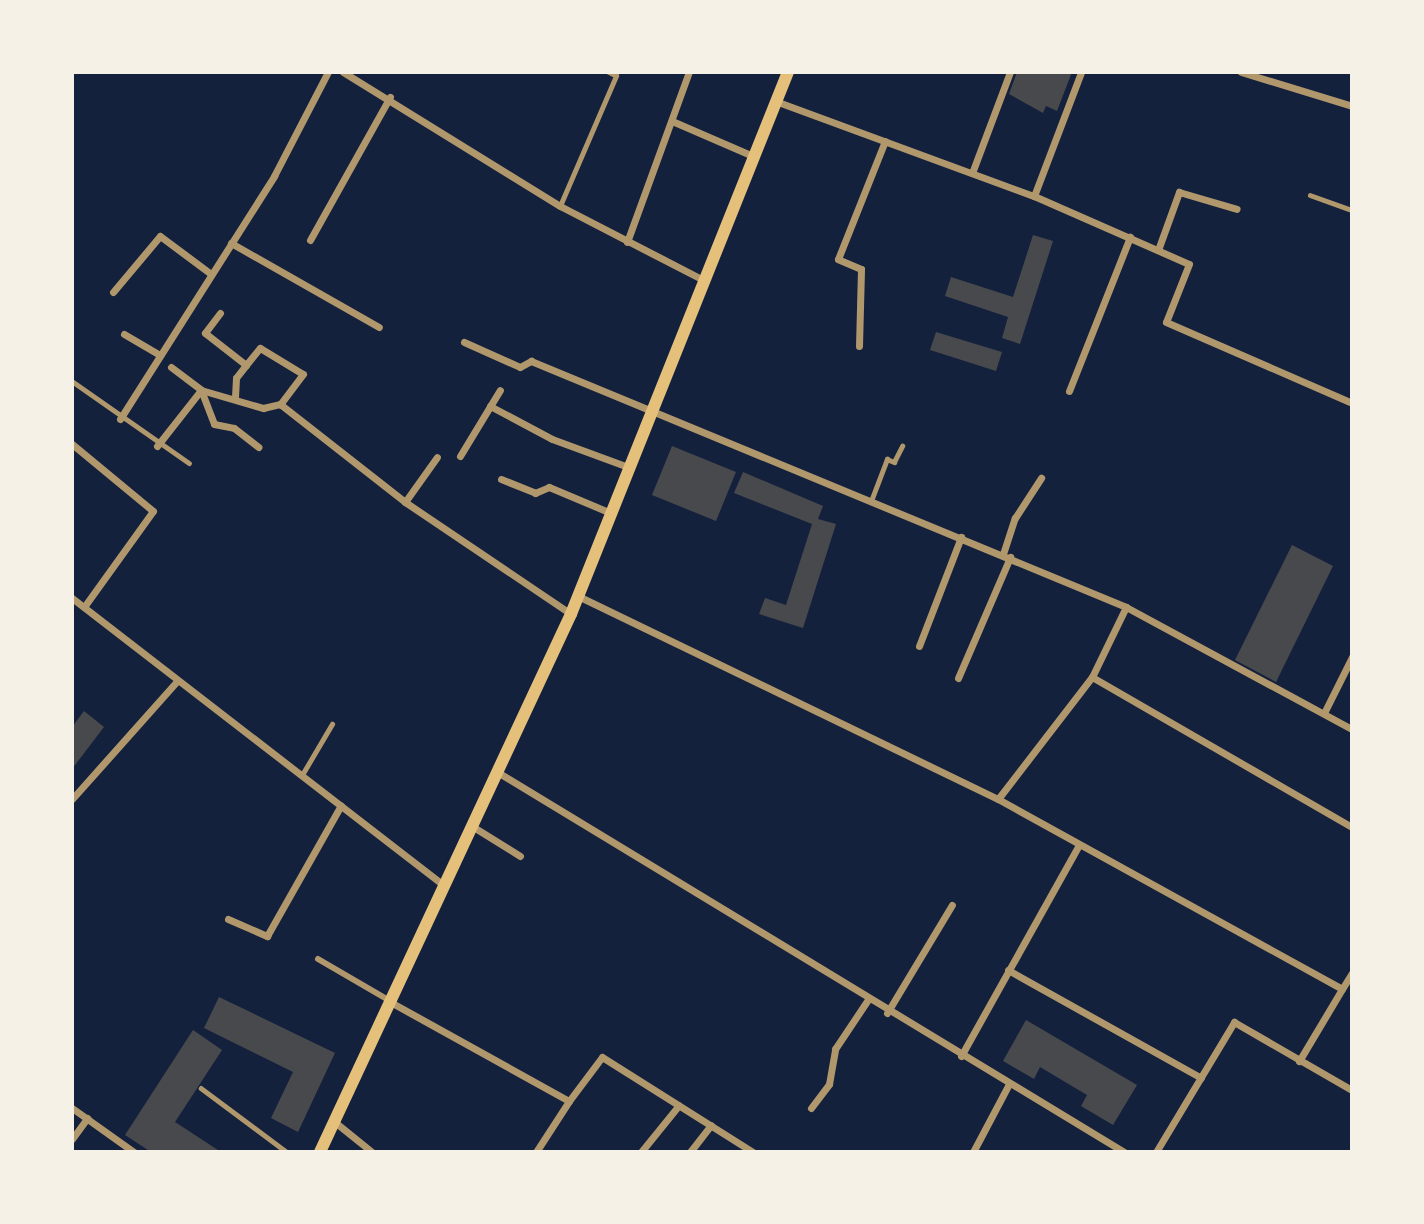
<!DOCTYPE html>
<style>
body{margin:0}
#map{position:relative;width:1424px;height:1224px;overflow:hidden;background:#14213d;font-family:"DejaVu Sans",sans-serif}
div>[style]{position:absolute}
.building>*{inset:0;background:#48494c}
.service>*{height:4.5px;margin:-2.25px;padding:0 2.25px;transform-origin:2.25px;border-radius:2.25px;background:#b1986c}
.pedestrian>*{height:6px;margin:-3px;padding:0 3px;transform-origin:3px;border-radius:3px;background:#b1986c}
.minor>*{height:7px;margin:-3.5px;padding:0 3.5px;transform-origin:3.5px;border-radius:3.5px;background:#b1986c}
.secondary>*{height:12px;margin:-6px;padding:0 6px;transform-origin:6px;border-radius:6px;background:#e5c07b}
span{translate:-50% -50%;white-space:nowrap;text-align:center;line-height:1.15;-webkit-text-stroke:6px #f6f1e7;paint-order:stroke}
.frame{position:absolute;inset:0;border:74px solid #f6f1e7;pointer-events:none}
</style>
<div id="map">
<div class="building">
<i style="clip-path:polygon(1017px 72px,1072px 72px,1057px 111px,1046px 106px,1043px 113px,1009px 94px)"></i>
<i style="clip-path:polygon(1033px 235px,1053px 241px,1020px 344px,1002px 338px,1008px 317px,945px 296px,951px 277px,1013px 297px)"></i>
<i style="clip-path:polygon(936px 332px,1002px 352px,996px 371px,930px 350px)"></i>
<i style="clip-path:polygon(672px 446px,736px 472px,716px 521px,652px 495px)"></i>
<i style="clip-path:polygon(743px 472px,823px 506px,818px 519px,836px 524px,803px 628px,759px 614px,765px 598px,786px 605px,812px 524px,734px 493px)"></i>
<i style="clip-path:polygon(1292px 545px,1333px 566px,1276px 682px,1235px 660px)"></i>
<i style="clip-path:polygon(84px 711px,104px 727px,72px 769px,72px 727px)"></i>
<i style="clip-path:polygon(219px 997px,335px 1053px,298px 1132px,271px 1118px,293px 1072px,204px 1028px)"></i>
<i style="clip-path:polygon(1026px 1020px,1137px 1085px,1113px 1125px,1081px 1106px,1087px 1095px,1040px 1067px,1034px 1079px,1003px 1061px)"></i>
<i style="clip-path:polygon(193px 1030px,222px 1050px,175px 1122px,221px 1152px,151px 1152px,125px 1135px)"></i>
</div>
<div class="service">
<i style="left:1310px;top:195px;width:45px;rotate:19.7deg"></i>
<i style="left:560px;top:206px;width:142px;rotate:-66.7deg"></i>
<i style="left:616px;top:76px;width:9px;rotate:-153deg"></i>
<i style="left:72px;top:381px;width:143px;rotate:35deg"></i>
<i style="left:871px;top:501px;width:45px;rotate:-69.1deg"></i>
<i style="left:887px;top:459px;width:8px;rotate:23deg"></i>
<i style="left:894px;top:462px;width:18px;rotate:-63deg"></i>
<i style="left:302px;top:775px;width:59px;rotate:-59.5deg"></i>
<i style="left:201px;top:1088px;width:107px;rotate:36.7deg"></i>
</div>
<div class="pedestrian">
<i style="left:318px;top:959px;width:86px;rotate:30.2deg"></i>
</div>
<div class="minor">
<i style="left:343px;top:72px;width:255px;rotate:31.7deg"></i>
<i style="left:560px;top:206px;width:163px;rotate:27.3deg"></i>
<i style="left:1241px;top:72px;width:116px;rotate:17deg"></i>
<i style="left:778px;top:102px;width:273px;rotate:20.2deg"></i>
<i style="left:1034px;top:196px;width:169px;rotate:23.7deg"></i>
<i style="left:1189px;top:264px;width:62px;rotate:111.6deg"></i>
<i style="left:1166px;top:322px;width:203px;rotate:23.5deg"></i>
<i style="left:672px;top:121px;width:90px;rotate:23.4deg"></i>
<i style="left:972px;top:173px;width:108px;rotate:-69.4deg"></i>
<i style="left:1034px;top:196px;width:133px;rotate:-69.2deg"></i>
<i style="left:310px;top:240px;width:164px;rotate:-60.8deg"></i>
<i style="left:627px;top:242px;width:181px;rotate:-70deg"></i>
<i style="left:231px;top:243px;width:170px;rotate:29.6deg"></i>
<i style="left:1158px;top:250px;width:62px;rotate:-70.1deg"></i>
<i style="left:1179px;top:192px;width:60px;rotate:16.3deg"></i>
<i style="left:113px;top:292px;width:73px;rotate:-50deg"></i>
<i style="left:160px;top:236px;width:64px;rotate:36.7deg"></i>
<i style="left:220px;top:313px;width:25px;rotate:127deg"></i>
<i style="left:205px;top:333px;width:52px;rotate:38deg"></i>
<i style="left:246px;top:365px;width:16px;rotate:128deg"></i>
<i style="left:236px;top:378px;width:19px;rotate:93deg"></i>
<i style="left:124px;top:334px;width:42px;rotate:30.3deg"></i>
<i style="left:464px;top:342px;width:61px;rotate:24.1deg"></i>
<i style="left:520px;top:367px;width:13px;rotate:-29deg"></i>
<i style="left:531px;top:361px;width:644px;rotate:22.46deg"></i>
<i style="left:1126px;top:607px;width:257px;rotate:28.4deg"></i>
<i style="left:859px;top:346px;width:77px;rotate:-88.5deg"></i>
<i style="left:861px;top:269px;width:25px;rotate:-157deg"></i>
<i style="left:838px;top:259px;width:127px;rotate:-68.3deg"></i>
<i style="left:246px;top:365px;width:22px;rotate:-51deg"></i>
<i style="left:260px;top:348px;width:50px;rotate:31.2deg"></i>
<i style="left:303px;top:374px;width:38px;rotate:127deg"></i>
<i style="left:171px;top:367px;width:38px;rotate:37deg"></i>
<i style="left:201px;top:390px;width:36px;rotate:69deg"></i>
<i style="left:214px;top:424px;width:20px;rotate:11deg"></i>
<i style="left:234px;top:428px;width:31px;rotate:38deg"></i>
<i style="left:1069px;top:391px;width:166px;rotate:-68.4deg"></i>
<i style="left:490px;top:406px;width:70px;rotate:28deg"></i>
<i style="left:552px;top:439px;width:84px;rotate:20.2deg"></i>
<i style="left:120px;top:419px;width:288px;rotate:-57.6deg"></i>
<i style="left:274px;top:176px;width:117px;rotate:-62.6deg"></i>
<i style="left:72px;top:444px;width:105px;rotate:39.6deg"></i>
<i style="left:153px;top:511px;width:118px;rotate:125.7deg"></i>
<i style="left:157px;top:446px;width:71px;rotate:-51.8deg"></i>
<i style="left:201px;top:390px;width:65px;rotate:16.2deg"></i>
<i style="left:263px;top:408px;width:17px;rotate:-13deg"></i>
<i style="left:280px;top:404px;width:159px;rotate:38.1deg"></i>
<i style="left:405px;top:502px;width:200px;rotate:34deg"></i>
<i style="left:460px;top:456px;width:77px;rotate:-58.8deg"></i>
<i style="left:501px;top:479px;width:37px;rotate:22deg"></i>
<i style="left:535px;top:493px;width:15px;rotate:-23deg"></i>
<i style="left:549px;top:487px;width:67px;rotate:22.8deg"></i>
<i style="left:405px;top:502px;width:55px;rotate:-54.6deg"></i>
<i style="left:1003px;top:554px;width:38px;rotate:-72deg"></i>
<i style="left:1015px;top:518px;width:48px;rotate:-57deg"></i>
<i style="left:578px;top:596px;width:466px;rotate:25.8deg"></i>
<i style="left:998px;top:799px;width:393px;rotate:28.9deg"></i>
<i style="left:1342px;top:989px;width:84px;rotate:120.8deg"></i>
<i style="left:72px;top:598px;width:471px;rotate:37.7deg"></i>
<i style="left:919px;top:646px;width:117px;rotate:-68.9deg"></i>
<i style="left:1092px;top:677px;width:300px;rotate:30deg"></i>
<i style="left:958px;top:678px;width:132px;rotate:-66.7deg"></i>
<i style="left:1324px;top:713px;width:63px;rotate:-63.4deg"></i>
<i style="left:499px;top:773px;width:731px;rotate:31.23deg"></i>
<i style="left:72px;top:799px;width:158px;rotate:-48.3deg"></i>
<i style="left:998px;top:799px;width:154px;rotate:-52.4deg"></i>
<i style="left:1092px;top:677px;width:78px;rotate:-64.1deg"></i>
<i style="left:475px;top:828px;width:53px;rotate:31.9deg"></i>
<i style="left:228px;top:919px;width:43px;rotate:23.6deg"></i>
<i style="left:267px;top:936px;width:150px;rotate:-60.5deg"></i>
<i style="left:1008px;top:970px;width:221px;rotate:29.2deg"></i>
<i style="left:1342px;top:989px;width:19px;rotate:-58deg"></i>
<i style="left:394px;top:1004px;width:200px;rotate:29deg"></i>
<i style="left:569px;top:1101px;width:55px;rotate:-53.1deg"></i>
<i style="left:602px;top:1057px;width:178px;rotate:32.2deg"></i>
<i style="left:887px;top:1013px;width:126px;rotate:-59deg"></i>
<i style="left:961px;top:1056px;width:242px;rotate:-60.8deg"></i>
<i style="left:72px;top:1108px;width:76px;rotate:35.4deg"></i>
<i style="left:811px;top:1108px;width:30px;rotate:-53deg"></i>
<i style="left:829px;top:1084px;width:36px;rotate:-80deg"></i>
<i style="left:835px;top:1049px;width:58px;rotate:-56.3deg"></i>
<i style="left:336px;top:1123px;width:46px;rotate:38.9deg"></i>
<i style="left:72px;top:1139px;width:26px;rotate:-54deg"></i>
<i style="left:536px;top:1152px;width:61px;rotate:-57.1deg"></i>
<i style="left:641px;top:1152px;width:60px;rotate:-51deg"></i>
<i style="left:690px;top:1152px;width:34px;rotate:-52deg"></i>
<i style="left:973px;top:1152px;width:75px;rotate:-62.1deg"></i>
<i style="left:1156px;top:1152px;width:152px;rotate:-59deg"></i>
<i style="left:1234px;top:1022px;width:136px;rotate:30deg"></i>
</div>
<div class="secondary">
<i style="left:320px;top:1152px;width:594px;rotate:-64.99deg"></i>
<i style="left:571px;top:614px;width:584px;rotate:-68.18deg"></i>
</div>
<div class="frame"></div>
</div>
